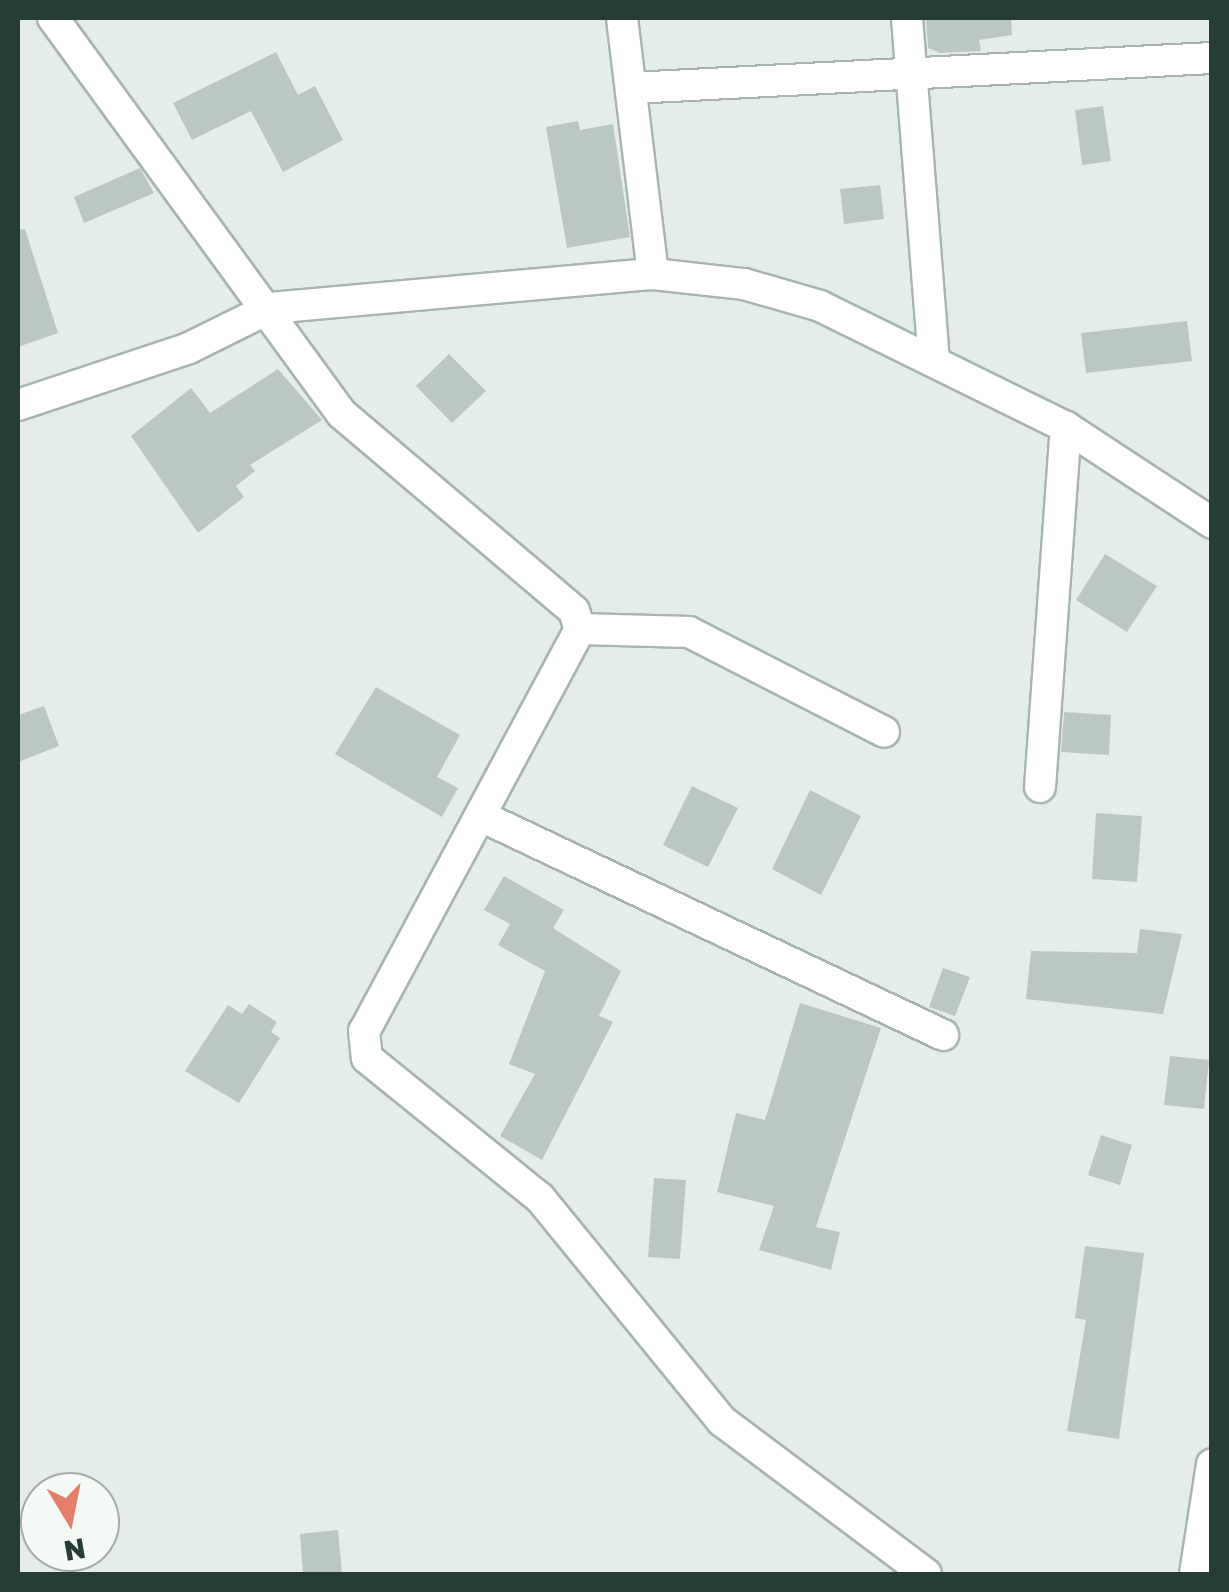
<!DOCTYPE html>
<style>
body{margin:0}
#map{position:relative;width:1229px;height:1592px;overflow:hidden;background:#e5ede9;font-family:"Golos Text",sans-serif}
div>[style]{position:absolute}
.building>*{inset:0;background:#bbc8c2}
.roads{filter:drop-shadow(2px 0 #a8b5af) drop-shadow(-2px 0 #a8b5af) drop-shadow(0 2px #a8b5af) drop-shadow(0 -2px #a8b5af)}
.minor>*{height:30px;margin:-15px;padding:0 15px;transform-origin:15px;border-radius:15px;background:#fff}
span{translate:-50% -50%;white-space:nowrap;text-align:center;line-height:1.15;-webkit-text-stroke:9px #f6faf7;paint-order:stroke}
.frame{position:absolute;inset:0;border:20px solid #263d35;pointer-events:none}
.north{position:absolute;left:20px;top:1472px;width:100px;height:100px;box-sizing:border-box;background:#f6faf7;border:2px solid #a3aea9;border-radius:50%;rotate:170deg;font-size:28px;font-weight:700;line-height:40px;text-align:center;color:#263d35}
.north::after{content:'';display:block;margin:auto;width:35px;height:45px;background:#e57d6b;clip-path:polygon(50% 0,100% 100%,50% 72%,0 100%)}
</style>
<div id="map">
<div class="building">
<i style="clip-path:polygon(926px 18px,1011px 18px,1012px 35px,979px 40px,981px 51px,940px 53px,928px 48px)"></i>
<i style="clip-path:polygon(276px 52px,298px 95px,315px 86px,343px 140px,283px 172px,251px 111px,192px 140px,173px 103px)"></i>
<i style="clip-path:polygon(1103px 106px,1111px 161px,1082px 165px,1075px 110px)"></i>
<i style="clip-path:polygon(578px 121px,580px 130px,613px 124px,630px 237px,567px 248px,546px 127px)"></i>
<i style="clip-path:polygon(140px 168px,154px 193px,84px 223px,74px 197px)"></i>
<i style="clip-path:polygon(880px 185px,884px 219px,844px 224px,840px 189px)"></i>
<i style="clip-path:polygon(25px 229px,58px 333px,18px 347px,18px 230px)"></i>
<i style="clip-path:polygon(1187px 321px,1192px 361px,1086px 373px,1081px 333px)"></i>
<i style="clip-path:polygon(449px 354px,486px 391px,452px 423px,416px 386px)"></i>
<i style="clip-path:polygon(278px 369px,322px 420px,250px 465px,255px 471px,236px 486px,244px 497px,198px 533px,131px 436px,191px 388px,210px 413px)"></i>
<i style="clip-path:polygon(1105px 554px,1157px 586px,1127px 632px,1076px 600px)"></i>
<i style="clip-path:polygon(376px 687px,460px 735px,437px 777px,458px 788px,442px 817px,335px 754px)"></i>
<i style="clip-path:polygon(44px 706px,59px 746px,18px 762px,18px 715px)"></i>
<i style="clip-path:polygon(1064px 712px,1111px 715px,1109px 755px,1061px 752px)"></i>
<i style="clip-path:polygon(692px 786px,738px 808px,708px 867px,663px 845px)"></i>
<i style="clip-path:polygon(810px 790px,861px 816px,821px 895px,772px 869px)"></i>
<i style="clip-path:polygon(1096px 813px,1142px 816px,1137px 882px,1092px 879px)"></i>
<i style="clip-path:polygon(504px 876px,564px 910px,553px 928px,621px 971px,599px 1016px,613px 1022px,542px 1160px,500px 1136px,535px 1074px,509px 1064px,545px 971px,498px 945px,510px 924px,484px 910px)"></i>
<i style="clip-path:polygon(1140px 929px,1182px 934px,1163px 1014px,1026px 999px,1031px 951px,1137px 953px)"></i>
<i style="clip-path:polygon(943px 968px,970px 977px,955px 1016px,929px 1007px)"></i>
<i style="clip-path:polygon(800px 1003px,881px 1028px,816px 1227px,840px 1232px,831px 1270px,759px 1250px,774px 1206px,717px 1192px,736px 1113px,765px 1120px)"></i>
<i style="clip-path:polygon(249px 1004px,277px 1022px,271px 1032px,280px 1038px,239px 1103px,185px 1071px,228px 1005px,242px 1014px)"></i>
<i style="clip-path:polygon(1170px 1056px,1209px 1060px,1204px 1109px,1164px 1105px)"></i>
<i style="clip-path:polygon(1101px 1135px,1132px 1145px,1120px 1185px,1088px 1175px)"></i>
<i style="clip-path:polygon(654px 1178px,686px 1180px,680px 1259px,648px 1257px)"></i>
<i style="clip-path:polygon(1085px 1246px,1144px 1253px,1119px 1439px,1067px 1431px,1086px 1320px,1075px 1318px)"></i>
<i style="clip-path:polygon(338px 1530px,342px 1574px,303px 1574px,300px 1534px)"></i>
</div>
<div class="roads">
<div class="minor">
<i style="left:53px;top:18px;width:490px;rotate:53.9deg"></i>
<i style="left:342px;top:414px;width:304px;rotate:40.3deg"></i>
<i style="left:574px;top:611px;width:19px;rotate:72deg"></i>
<i style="left:580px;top:629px;width:456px;rotate:118.2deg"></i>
<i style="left:364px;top:1031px;width:27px;rotate:84deg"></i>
<i style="left:367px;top:1058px;width:223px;rotate:39deg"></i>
<i style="left:540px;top:1198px;width:288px;rotate:50.8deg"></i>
<i style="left:722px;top:1421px;width:255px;rotate:36.9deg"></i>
<i style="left:622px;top:18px;width:258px;rotate:83.1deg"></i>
<i style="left:907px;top:18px;width:342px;rotate:85.5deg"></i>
<i style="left:632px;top:88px;width:581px;rotate:-2.96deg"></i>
<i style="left:18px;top:405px;width:180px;rotate:-18.4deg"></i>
<i style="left:189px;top:348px;width:90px;rotate:-26.3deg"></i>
<i style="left:270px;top:308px;width:385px;rotate:-5.1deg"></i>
<i style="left:653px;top:274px;width:92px;rotate:6.3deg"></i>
<i style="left:744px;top:284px;width:79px;rotate:16.1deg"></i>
<i style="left:820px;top:306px;width:274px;rotate:26.2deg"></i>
<i style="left:1066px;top:427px;width:175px;rotate:33.3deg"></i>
<i style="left:580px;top:629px;width:109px;rotate:1.6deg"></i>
<i style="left:689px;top:632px;width:219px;rotate:27.1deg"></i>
<i style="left:1040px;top:787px;width:361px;rotate:-85.9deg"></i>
<i style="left:485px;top:818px;width:507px;rotate:25.35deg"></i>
<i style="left:1195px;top:1574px;width:111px;rotate:-81.2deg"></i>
</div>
</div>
<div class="frame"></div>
<div class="north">N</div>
</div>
